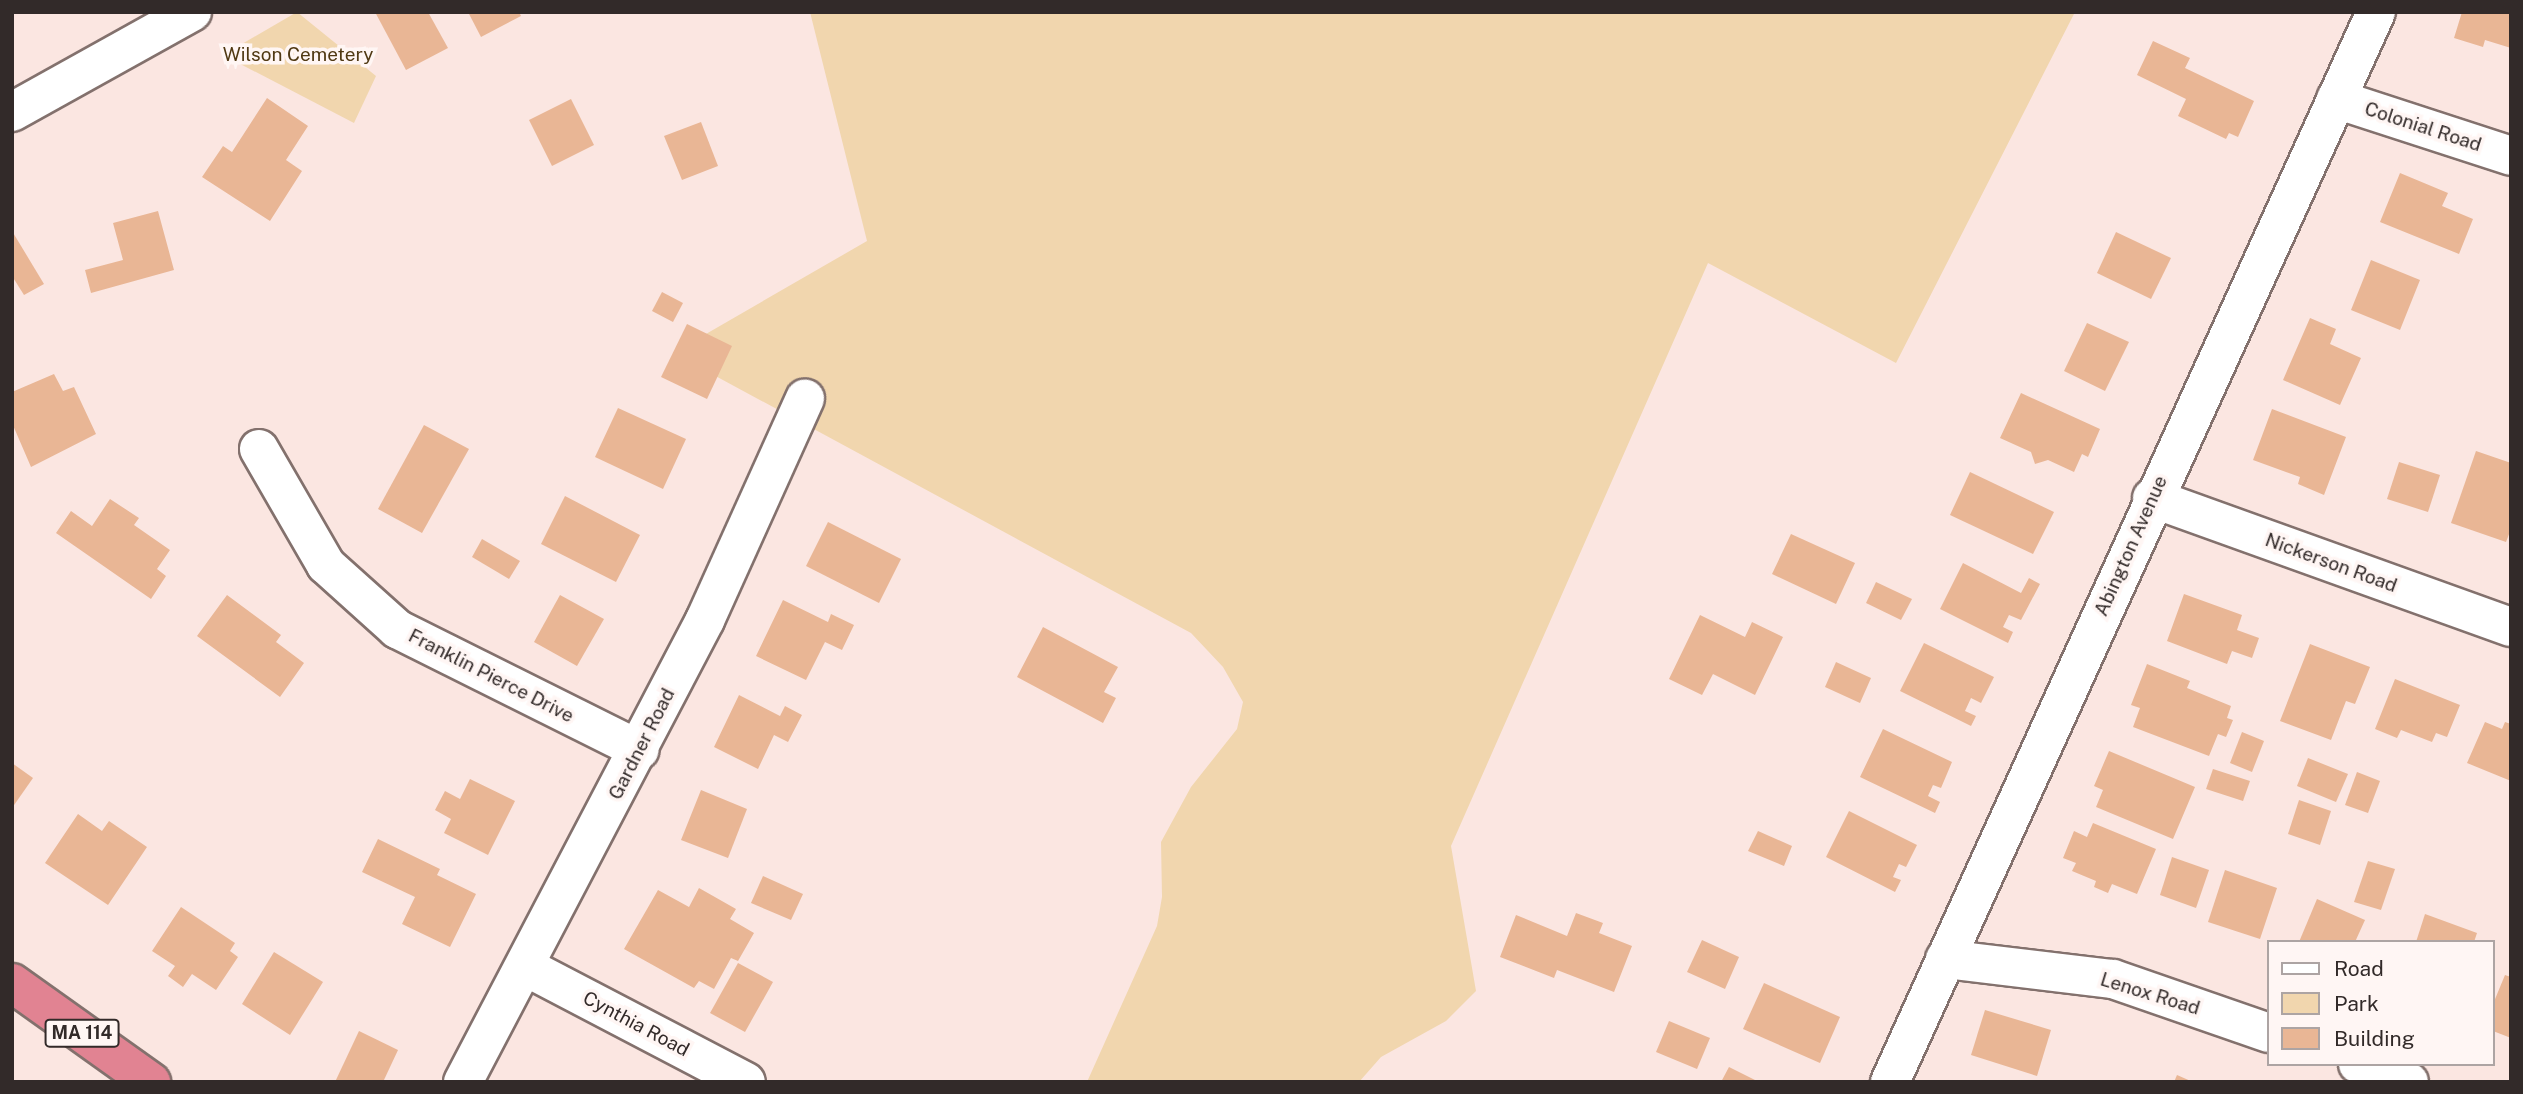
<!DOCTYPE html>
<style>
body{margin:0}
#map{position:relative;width:2523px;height:1094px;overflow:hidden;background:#fbe6e1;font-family:"Public Sans",sans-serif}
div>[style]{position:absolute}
.green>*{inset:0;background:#f1d6ae}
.building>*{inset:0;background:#e9b695}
.roads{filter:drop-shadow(2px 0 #83716d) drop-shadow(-2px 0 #83716d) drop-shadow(0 2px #83716d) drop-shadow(0 -2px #83716d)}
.street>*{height:38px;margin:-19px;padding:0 19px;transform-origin:19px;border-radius:19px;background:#fff}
.secondary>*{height:38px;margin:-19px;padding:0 19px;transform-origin:19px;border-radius:19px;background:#fff}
.highway>*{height:38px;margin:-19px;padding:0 19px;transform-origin:19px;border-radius:19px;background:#e18392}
span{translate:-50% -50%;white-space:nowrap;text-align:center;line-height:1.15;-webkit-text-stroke:7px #fff6f4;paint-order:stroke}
.shield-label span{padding:2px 5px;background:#fff6f4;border:2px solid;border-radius:5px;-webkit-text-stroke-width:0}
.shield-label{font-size:18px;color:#322a29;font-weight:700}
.park-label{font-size:19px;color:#503913}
.street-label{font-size:19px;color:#322a29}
.frame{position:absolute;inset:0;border:14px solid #322a29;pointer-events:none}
.legend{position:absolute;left:2267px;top:940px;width:228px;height:126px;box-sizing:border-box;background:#fff6f4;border:2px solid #ada4a3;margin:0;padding:9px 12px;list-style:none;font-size:21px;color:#322a29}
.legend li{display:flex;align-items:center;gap:14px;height:35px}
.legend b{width:35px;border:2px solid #ada4a3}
</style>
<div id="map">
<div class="green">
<i style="clip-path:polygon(297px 12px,376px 76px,354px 123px,223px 55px)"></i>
<i style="clip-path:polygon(810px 12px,2075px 12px,1896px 363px,1708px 263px,1451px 846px,1476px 991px,1446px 1021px,1381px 1057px,1359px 1082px,1087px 1082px,1157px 926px,1162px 897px,1161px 842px,1191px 787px,1237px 729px,1243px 702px,1223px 667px,1191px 633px,673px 353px,867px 241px)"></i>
</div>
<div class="building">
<i style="clip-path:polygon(375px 12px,428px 12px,448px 48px,406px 70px)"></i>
<i style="clip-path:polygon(468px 12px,519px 12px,521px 16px,481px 37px)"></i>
<i style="clip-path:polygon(2462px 12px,2511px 12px,2511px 48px,2485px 40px,2483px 47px,2454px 38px)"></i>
<i style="clip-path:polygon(2153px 41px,2190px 58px,2185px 68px,2254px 101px,2238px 137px,2229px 133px,2226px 139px,2178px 116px,2186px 99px,2137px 75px)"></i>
<i style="clip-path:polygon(267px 98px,308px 126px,286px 160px,302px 171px,270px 221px,202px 177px,223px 146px,232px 152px)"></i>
<i style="clip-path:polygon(571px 99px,594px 145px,552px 166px,529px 120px)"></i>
<i style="clip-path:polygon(701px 122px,718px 166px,682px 180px,664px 136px)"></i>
<i style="clip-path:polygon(2400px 173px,2448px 193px,2442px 206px,2473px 219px,2459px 254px,2380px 222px)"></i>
<i style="clip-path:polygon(158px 211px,174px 270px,91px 293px,85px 270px,123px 260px,113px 223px)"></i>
<i style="clip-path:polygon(12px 231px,44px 284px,24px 295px,12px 276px)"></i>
<i style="clip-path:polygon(2116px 232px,2171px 258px,2151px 299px,2097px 273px)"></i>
<i style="clip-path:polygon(2371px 260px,2420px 280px,2400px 330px,2351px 310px)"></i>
<i style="clip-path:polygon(662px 292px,683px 303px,673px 322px,652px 311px)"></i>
<i style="clip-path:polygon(2310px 318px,2336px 329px,2330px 344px,2361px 358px,2340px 405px,2283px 380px)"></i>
<i style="clip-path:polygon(2087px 323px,2129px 342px,2105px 391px,2064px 371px)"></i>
<i style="clip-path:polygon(687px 324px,732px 346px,707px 399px,661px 377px)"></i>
<i style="clip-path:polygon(54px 374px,63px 391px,74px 387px,96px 434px,31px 467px,12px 423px,12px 392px)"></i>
<i style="clip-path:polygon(2021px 393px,2100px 429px,2088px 457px,2082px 454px,2074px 472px,2048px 460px,2035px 464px,2031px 452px,2000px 438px)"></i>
<i style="clip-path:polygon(618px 408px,686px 439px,663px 489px,595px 457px)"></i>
<i style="clip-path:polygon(2272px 409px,2346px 437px,2324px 495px,2298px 484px,2300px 477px,2253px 460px)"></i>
<i style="clip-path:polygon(424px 425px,469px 449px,422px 533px,378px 509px)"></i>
<i style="clip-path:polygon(2476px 451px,2511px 463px,2511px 529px,2506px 542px,2451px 523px)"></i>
<i style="clip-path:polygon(2399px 462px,2440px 475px,2428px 512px,2387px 499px)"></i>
<i style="clip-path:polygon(1970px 472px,2054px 512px,2033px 554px,1950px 515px)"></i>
<i style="clip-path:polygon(565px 496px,640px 535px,616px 582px,541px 544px)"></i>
<i style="clip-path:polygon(110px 499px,139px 518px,134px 525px,170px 550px,157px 569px,166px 576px,151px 599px,56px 533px,71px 511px,92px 526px)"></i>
<i style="clip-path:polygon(828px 522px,901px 559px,879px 603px,806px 566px)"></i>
<i style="clip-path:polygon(1791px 534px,1855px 563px,1836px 604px,1772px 574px)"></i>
<i style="clip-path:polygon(482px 539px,520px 561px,509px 579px,472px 557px)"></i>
<i style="clip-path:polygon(1963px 563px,2021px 593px,2029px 578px,2040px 584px,2021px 620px,2009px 615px,2003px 627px,2013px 632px,2008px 643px,1940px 609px)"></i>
<i style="clip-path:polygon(1876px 582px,1912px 599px,1901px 620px,1866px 603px)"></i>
<i style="clip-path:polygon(2184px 594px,2242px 615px,2237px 630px,2259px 638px,2252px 658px,2232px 651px,2227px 664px,2167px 641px)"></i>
<i style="clip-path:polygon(227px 595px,281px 635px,276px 642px,304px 663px,280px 697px,197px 636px)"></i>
<i style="clip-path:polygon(560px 595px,604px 619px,577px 666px,534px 642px)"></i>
<i style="clip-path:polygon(783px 600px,828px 622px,831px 614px,854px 625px,842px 650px,825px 642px,806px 680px,756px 656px)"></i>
<i style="clip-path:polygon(1700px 615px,1745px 637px,1752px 622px,1783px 637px,1755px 695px,1713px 674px,1702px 695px,1669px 679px)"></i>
<i style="clip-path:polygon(1043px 627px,1118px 667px,1104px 692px,1116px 698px,1103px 723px,1017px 677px)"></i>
<i style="clip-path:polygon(1924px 643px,1994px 677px,1981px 703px,1971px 698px,1965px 711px,1976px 716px,1971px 726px,1900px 691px)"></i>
<i style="clip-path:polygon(2310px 644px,2370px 667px,2355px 704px,2346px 701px,2331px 740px,2280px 721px)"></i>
<i style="clip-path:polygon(1836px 662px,1871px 678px,1860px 703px,1825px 687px)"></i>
<i style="clip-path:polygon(2147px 664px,2190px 681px,2187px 688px,2231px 706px,2227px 718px,2233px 720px,2226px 737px,2218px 734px,2209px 756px,2133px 727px,2140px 708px,2131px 705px)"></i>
<i style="clip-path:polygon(2395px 679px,2460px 705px,2447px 737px,2436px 733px,2432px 742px,2401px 730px,2397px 738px,2375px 729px)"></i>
<i style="clip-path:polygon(739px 695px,780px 716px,785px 706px,802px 715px,788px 742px,774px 735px,758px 769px,714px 747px)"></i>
<i style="clip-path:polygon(2485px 722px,2502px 729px,2505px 722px,2511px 724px,2511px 781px,2467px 763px)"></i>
<i style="clip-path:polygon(1883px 729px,1952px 762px,1941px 788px,1933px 785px,1928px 796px,1940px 802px,1935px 813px,1860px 777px)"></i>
<i style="clip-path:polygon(2242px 732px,2264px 741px,2252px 772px,2230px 763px)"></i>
<i style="clip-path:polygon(2109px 751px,2195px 787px,2173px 839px,2096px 807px,2103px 790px,2094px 786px)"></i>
<i style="clip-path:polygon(2308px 758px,2348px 774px,2336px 802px,2297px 786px)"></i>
<i style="clip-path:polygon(12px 763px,33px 778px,12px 808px)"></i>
<i style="clip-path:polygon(2213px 769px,2250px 781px,2243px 801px,2206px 789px)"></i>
<i style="clip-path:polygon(2357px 772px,2380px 781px,2368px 813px,2345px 805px)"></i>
<i style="clip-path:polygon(470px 779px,515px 801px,488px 855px,444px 833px,451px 819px,435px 810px,445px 791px,460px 799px)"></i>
<i style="clip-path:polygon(701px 790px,747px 809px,728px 858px,681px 840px)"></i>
<i style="clip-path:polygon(2299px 800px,2331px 811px,2320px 845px,2288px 834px)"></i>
<i style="clip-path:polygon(1849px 811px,1917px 845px,1906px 867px,1899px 864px,1893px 877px,1901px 880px,1895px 892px,1826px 857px)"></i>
<i style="clip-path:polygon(78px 814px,102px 831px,109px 821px,147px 847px,108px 905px,45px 863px)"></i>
<i style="clip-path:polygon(2093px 823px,2156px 849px,2137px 894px,2112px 884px,2108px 893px,2094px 887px,2096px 881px,2072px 871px,2076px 863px,2063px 858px,2074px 831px,2087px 837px)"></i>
<i style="clip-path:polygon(1758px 831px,1792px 846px,1784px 866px,1748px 851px)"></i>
<i style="clip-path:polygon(378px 839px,440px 869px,437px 875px,476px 894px,450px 947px,402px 924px,415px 897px,362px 872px)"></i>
<i style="clip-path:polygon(2172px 857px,2209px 870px,2196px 908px,2160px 895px)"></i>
<i style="clip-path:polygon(2368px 861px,2395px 869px,2381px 910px,2354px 902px)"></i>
<i style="clip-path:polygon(2225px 870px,2277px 888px,2260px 939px,2208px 922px)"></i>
<i style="clip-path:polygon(763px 876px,803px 894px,791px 920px,751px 903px)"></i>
<i style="clip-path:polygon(699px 888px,736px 909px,730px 919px,754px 933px,738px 961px,731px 958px,714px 989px,699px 981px,694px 988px,624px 949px,658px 890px,689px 907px)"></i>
<i style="clip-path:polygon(2317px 899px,2365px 920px,2355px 942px,2299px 942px)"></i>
<i style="clip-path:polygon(181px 907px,235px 943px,230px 951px,238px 957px,216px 990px,192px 974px,183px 987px,168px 976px,175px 966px,152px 951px)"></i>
<i style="clip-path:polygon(1576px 913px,1603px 923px,1599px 933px,1632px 946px,1614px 992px,1557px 970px,1554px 978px,1500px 957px,1516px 915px,1567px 936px)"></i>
<i style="clip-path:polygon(2425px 914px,2477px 933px,2474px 942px,2416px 942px)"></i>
<i style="clip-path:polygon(1702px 940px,1739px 957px,1725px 989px,1687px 972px)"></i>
<i style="clip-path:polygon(274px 952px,323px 982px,290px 1035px,242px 1004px)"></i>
<i style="clip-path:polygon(738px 963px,773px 982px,745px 1032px,710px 1013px)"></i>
<i style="clip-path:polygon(2505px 975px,2511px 977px,2511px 1038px,2493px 1031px,2493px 1004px)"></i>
<i style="clip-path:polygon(1764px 983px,1840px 1017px,1820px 1063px,1743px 1029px)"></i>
<i style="clip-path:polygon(1985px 1010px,2051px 1030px,2037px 1076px,1971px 1055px)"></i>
<i style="clip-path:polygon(1669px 1021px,1710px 1038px,1697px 1069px,1656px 1052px)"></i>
<i style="clip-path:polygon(359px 1031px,398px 1050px,383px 1082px,335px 1082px)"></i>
<i style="clip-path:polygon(1729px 1067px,1759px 1082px,1721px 1082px)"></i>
<i style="clip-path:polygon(2177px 1075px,2193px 1082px,2174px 1082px)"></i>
</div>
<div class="roads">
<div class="street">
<i style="left:2336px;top:99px;width:184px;rotate:18deg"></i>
<i style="left:259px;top:449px;width:134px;rotate:60deg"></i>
<i style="left:326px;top:565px;width:96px;rotate:42deg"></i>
<i style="left:397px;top:629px;width:271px;rotate:26.5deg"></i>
<i style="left:2152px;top:498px;width:381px;rotate:19.8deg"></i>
<i style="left:1945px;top:959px;width:169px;rotate:6.8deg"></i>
<i style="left:2113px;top:979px;width:165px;rotate:19.1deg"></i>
<i style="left:526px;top:967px;width:248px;rotate:27.6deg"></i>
<i style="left:2358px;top:1064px;width:54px;rotate:19.4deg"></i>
<i style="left:463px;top:1082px;width:522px;rotate:-62.35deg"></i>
<i style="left:705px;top:620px;width:243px;rotate:-65.7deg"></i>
<i style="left:1890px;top:1082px;width:1175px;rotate:-65.57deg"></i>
</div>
<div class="secondary">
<i style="left:12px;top:112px;width:206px;rotate:-29.1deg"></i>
</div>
<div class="highway">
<i style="left:12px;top:983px;width:171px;rotate:35.5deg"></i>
</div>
</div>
<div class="shield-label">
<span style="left:82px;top:1033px">MA 114</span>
</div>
<div class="park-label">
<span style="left:298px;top:55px">Wilson Cemetery</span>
</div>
<div class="street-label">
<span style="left:2423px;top:127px;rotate:18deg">Colonial Road</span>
<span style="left:2131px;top:546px;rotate:-66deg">Abington Avenue</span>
<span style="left:2331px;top:563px;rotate:20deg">Nickerson Road</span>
<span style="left:491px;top:676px;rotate:27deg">Franklin Pierce Drive</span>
<span style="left:642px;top:744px;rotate:-63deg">Gardner Road</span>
<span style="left:2150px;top:994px;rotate:17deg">Lenox Road</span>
<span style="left:636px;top:1024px;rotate:28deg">Cynthia Road</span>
</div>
<div class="frame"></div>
<ul class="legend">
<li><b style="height:9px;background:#fff"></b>Road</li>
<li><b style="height:19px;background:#f1d6ae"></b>Park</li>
<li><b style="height:19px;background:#e9b695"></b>Building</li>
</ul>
</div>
